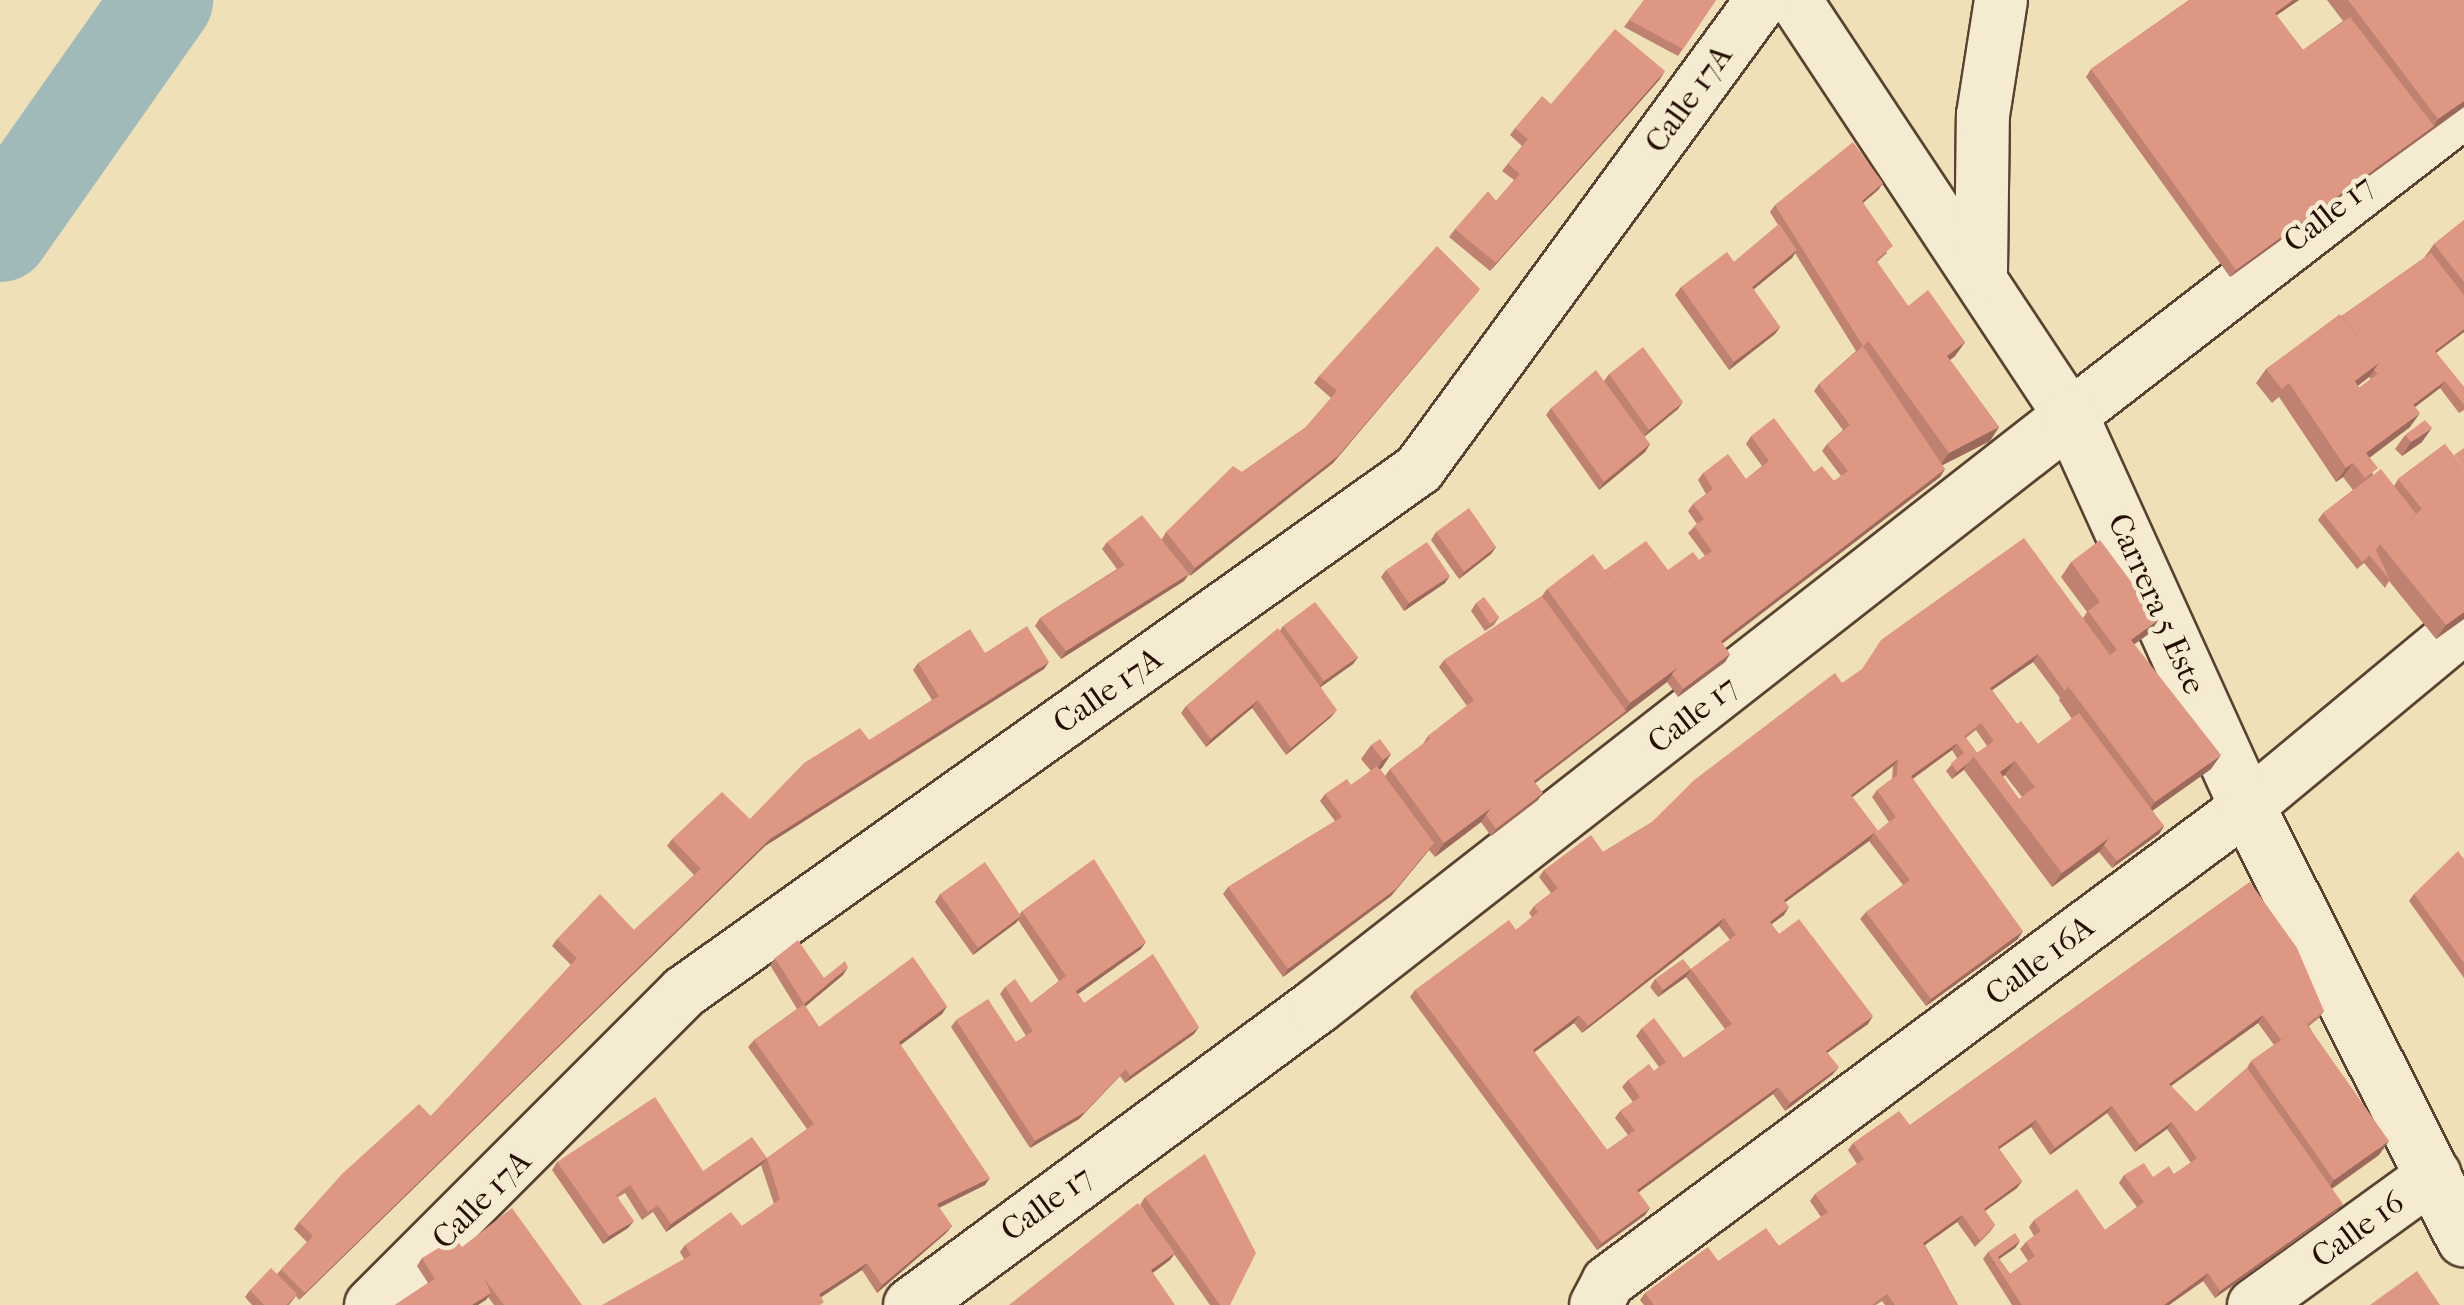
<!DOCTYPE html>
<style>
body{margin:0}
#map{position:relative;width:2464px;height:1305px;overflow:hidden;background:#f0e0b7;font-family:"IM FELL French Canon",serif}
div>[style]{position:absolute}
.river>*{height:100px;margin:-50px;padding:0 50px;transform-origin:50px;border-radius:50px;background:#a0baba}
.roads{filter:drop-shadow(2px 0 #594231) drop-shadow(-2px 0 #594231) drop-shadow(0 2px #594231) drop-shadow(0 -2px #594231)}
.street>*{height:52px;margin:-26px;padding:0 26px;transform-origin:26px;border-radius:26px;background:#f5ebd0}
.secondary>*{height:55px;margin:-27.5px;padding:0 27.5px;transform-origin:27.5px;border-radius:27.5px;background:#f5ebd0}
.wall>*{inset:0;background:#bf8271}
.shaded-wall>*{inset:0;background:#9b6a5c}
.building>*{inset:0;background:#de9783}
span{translate:-50% -50%;white-space:nowrap;text-align:center;line-height:1.15;-webkit-text-stroke:9px #f5ebd0;paint-order:stroke}
.street-label{font-size:32px;color:#270e04}
</style>
<div id="map">
<div class="river">
<i style="left:0;top:232px;width:284px;rotate:-54.9deg"></i>
</div>
<div class="roads">
<div class="street">
<i style="left:1795px;top:0;width:499px;rotate:56.5deg"></i>
<i style="left:2070px;top:416px;width:498px;rotate:-37.7deg"></i>
<i style="left:1981px;top:271px;width:156px;rotate:-89.3deg"></i>
<i style="left:1983px;top:115px;width:116px;rotate:-81.1deg"></i>
<i style="left:371px;top:1305px;width:443px;rotate:-45deg"></i>
<i style="left:684px;top:992px;width:902px;rotate:-35.43deg"></i>
<i style="left:1419px;top:469px;width:581px;rotate:-53.82deg"></i>
<i style="left:1596px;top:1305px;width:26px;rotate:-62deg"></i>
<i style="left:1608px;top:1282px;width:796px;rotate:-36.63deg"></i>
<i style="left:2247px;top:807px;width:282px;rotate:-39.7deg"></i>
<i style="left:2254px;top:1305px;width:223px;rotate:-35.9deg"></i>
</div>
<div class="secondary">
<i style="left:911px;top:1305px;width:503px;rotate:-36.44deg"></i>
<i style="left:1316px;top:1006px;width:957px;rotate:-38.04deg"></i>
<i style="left:2070px;top:416px;width:429px;rotate:65.6deg"></i>
<i style="left:2247px;top:807px;width:483px;rotate:63.3deg"></i>
</div>
</div>
<div class="wall">
<i style="clip-path:polygon(1644px 0,1716px 0,1678px 56px,1624px 27px)"></i>
<i style="clip-path:polygon(2189px 0,2299px 0,2276px 15px,2303px 50px,2343px 21px,2327px 0,2464px 0,2464px 107px,2230px 277px,2086px 77px,2091px 69px)"></i>
<i style="clip-path:polygon(1660px 79px,1490px 271px,1449px 237px,1455px 229px,1496px 201px,1514px 180px,1502px 171px,1522px 146px,1510px 135px,1515px 128px,1551px 104px)"></i>
<i style="clip-path:polygon(1883px 183px,1878px 190px,1863px 203px,1887px 253px,1877px 262px,1908px 306px,1965px 342px,1955px 356px,1950px 360px,1999px 427px,1990px 441px,1942px 465px,1945px 469px,1940px 477px,1722px 644px,1730px 654px,1725px 662px,1678px 697px,1667px 682px,1535px 783px,1538px 800px,1491px 836px,1481px 822px,1435px 857px,1429px 850px,1391px 896px,1283px 977px,1223px 894px,1228px 887px,1335px 821px,1320px 801px,1325px 794px,1351px 785px,1371px 771px,1361px 759px,1371px 745px,1391px 754px,1380px 769px,1385px 776px,1390px 769px,1423px 744px,1428px 736px,1467px 706px,1439px 667px,1444px 660px,1542px 596px,1547px 589px,1605px 570px,1668px 570px,1699px 560px,1705px 556px,1688px 533px,1697px 524px,1688px 511px,1693px 504px,1706px 494px,1698px 480px,1703px 473px,1746px 479px,1762px 466px,1746px 444px,1751px 436px,1814px 472px,1834px 481px,1841px 476px,1822px 451px,1827px 444px,1843px 430px,1814px 391px,1819px 384px,1856px 351px,1795px 253px,1792px 258px,1753px 289px,1780px 327px,1775px 334px,1729px 370px,1675px 295px,1681px 287px,1734px 262px,1778px 225px,1770px 212px,1775px 205px)"></i>
<i style="clip-path:polygon(evenodd,2464px 220px,2464px 332px,2436px 353px,2464px 387px,2464px 410px,2459px 413px,2440px 388px,2415px 407px,2410px 427px,2369px 458px,2373px 475px,2394px 486px,2398px 479px,2445px 444px,2464px 619px,2436px 639px,2389px 581px,2385px 588px,2364px 563px,2357px 569px,2318px 520px,2323px 513px,2353px 490px,2343px 477px,2336px 482px,2279px 397px,2272px 403px,2256px 383px,2266px 369px,2424px 258px,2434px 244px,2464px 220px,2369px 377px,2371px 379px,2359px 388px,2358px 386px,2369px 377px)"></i>
<i style="clip-path:polygon(1480px 289px,1333px 463px,1190px 576px,1189px 574px,1184px 581px,1061px 659px,1035px 626px,1040px 618px,1117px 569px,1102px 549px,1107px 542px,1162px 539px,1166px 532px,1242px 472px,1306px 427px,1331px 398px,1314px 383px,1319px 376px)"></i>
<i style="clip-path:polygon(1609px 374px,1678px 409px,1644px 437px,1650px 444px,1645px 452px,1599px 490px,1546px 415px,1551px 408px,1604px 381px)"></i>
<i style="clip-path:polygon(2405px 435px,2422px 442px,2402px 456px,2395px 449px)"></i>
<i style="clip-path:polygon(1436px 532px,1496px 547px,1491px 554px,1459px 579px,1431px 540px)"></i>
<i style="clip-path:polygon(evenodd,2071px 562px,2150px 633px,2134px 644px,2211px 769px,2152px 811px,2164px 826px,2159px 834px,2112px 868px,2099px 852px,2052px 887px,1964px 770px,1952px 779px,1946px 771px,1957px 758px,1952px 750px,1913px 779px,2018px 939px,1926px 1006px,1860px 919px,1866px 912px,1903px 885px,1869px 841px,1785px 902px,1784px 915px,1771px 924px,1779px 934px,1868px 1024px,1827px 1053px,1833px 1074px,1785px 1111px,1773px 1094px,1639px 1192px,1645px 1215px,1597px 1250px,1410px 997px,1415px 990px,1516px 930px,1532px 917px,1529px 913px,1534px 906px,1551px 893px,1539px 877px,1544px 870px,1603px 852px,1652px 822px,1842px 683px,2083px 618px,2087px 612px,2061px 577px,2071px 562px,2033px 662px,2060px 698px,2059px 700px,2072px 719px,2038px 744px,2017px 724px,1992px 690px,2033px 662px,2071px 562px,1976px 730px,1987px 746px,1977px 753px,1966px 738px,1976px 730px,2071px 562px,1893px 766px,1892px 779px,1877px 790px,1872px 797px,1889px 822px,1878px 831px,1852px 797px,1893px 766px,2071px 562px,2005px 775px,2022px 797px,2019px 799px,2003px 777px,2005px 775px,2071px 562px,1719px 926px,1730px 940px,1691px 969px,1655px 979px,1650px 987px,1658px 997px,1686px 977px,1725px 1029px,1684px 1058px,1642px 1028px,1636px 1036px,1659px 1067px,1654px 1071px,1628px 1080px,1622px 1087px,1633px 1102px,1620px 1111px,1615px 1118px,1628px 1135px,1607px 1150px,1534px 1052px,1574px 1023px,1582px 1033px,1719px 926px)"></i>
<i style="clip-path:polygon(1386px 570px,1445px 583px,1404px 611px,1381px 577px)"></i>
<i style="clip-path:polygon(1476px 603px,1499px 617px,1494px 625px,1485px 631px,1471px 611px)"></i>
<i style="clip-path:polygon(1283px 626px,1358px 657px,1353px 664px,1321px 687px,1331px 717px,1286px 755px,1252px 708px,1206px 747px,1181px 713px,1186px 706px,1280px 631px)"></i>
<i style="clip-path:polygon(985px 653px,1044px 669px,765px 846px,299px 1300px,296px 1296px,289px 1305px,252px 1305px,245px 1297px,250px 1290px,277px 1274px,307px 1242px,294px 1229px,299px 1222px,431px 1116px,571px 965px,552px 946px,557px 939px,634px 930px,694px 875px,667px 846px,672px 839px,750px 819px,932px 700px,913px 670px,918px 663px)"></i>
<i style="clip-path:polygon(2464px 859px,2464px 978px,2409px 901px,2414px 894px)"></i>
<i style="clip-path:polygon(evenodd,2250px 882px,2324px 1011px,2319px 1018px,2309px 1026px,2379px 1155px,2332px 1189px,2337px 1211px,2215px 1298px,2203px 1281px,2169px 1305px,2012px 1305px,1983px 1259px,1988px 1252px,2020px 1241px,2015px 1248px,1999px 1259px,2010px 1274px,2028px 1261px,2020px 1249px,2026px 1242px,2034px 1236px,2029px 1227px,2034px 1220px,2105px 1230px,2137px 1207px,2119px 1183px,2124px 1175px,2153px 1177px,2174px 1174px,2191px 1163px,2167px 1129px,2135px 1152px,2107px 1113px,2050px 1155px,2031px 1127px,1999px 1149px,2022px 1181px,2017px 1188px,1985px 1211px,1995px 1225px,1990px 1232px,1975px 1247px,1957px 1222px,1925px 1245px,1958px 1305px,1885px 1305px,1882px 1301px,1876px 1305px,1644px 1305px,1640px 1300px,1645px 1293px,1718px 1261px,1779px 1246px,1821px 1217px,1810px 1201px,1815px 1194px,1857px 1164px,1848px 1150px,1853px 1143px,1910px 1125px,2250px 882px,2258px 1023px,2274px 1045px,2251px 1061px,2247px 1068px,2196px 1112px,2171px 1086px,2258px 1023px)"></i>
<i style="clip-path:polygon(940px 894px,1020px 914px,1022px 911px,1141px 949px,1078px 994px,1084px 1003px,1194px 1034px,1125px 1083px,1120px 1076px,1079px 1119px,1030px 1148px,951px 1027px,956px 1020px,1016px 1042px,1026px 1036px,1000px 994px,1005px 987px,1031px 1003px,1059px 981px,1018px 920px,973px 955px,935px 902px)"></i>
<i style="clip-path:polygon(775px 958px,824px 978px,843px 975px,805px 1006px,819px 1027px,947px 1006px,942px 1014px,900px 1045px,985px 1185px,939px 1208px,952px 1226px,946px 1233px,877px 1293px,862px 1270px,684px 1259px,680px 1252px,685px 1245px,742px 1226px,774px 1204px,761px 1165px,666px 1232px,653px 1212px,642px 1220px,625px 1193px,618px 1197px,628px 1228px,603px 1244px,552px 1170px,557px 1162px,703px 1171px,767px 1158px,807px 1129px,748px 1047px,754px 1040px,797px 1009px,770px 965px)"></i>
<i style="clip-path:polygon(1145px 1197px,1230px 1305px,1210px 1305px,1174px 1254px,1170px 1260px,1152px 1273px,1009px 1305px,1155px 1227px,1140px 1205px)"></i>
<i style="clip-path:polygon(462px 1247px,582px 1305px,494px 1305px,488px 1297px,478px 1305px,395px 1305px,428px 1283px,417px 1266px,422px 1258px)"></i>
</div>
<div class="shaded-wall">
<i style="clip-path:polygon(2293px 0,2299px 0,2270px 20px,2275px 13px)"></i>
<i style="clip-path:polygon(1665px 71px,1660px 79px,1490px 271px,1496px 263px)"></i>
<i style="clip-path:polygon(2464px 101px,2464px 107px,2230px 277px,2236px 270px,2434px 126px,2438px 119px)"></i>
<i style="clip-path:polygon(1883px 183px,1878px 190px,1857px 208px,1862px 201px)"></i>
<i style="clip-path:polygon(1797px 250px,1792px 258px,1747px 295px,1752px 287px)"></i>
<i style="clip-path:polygon(1480px 289px,1333px 463px,1190px 576px,1195px 568px)"></i>
<i style="clip-path:polygon(1780px 327px,1775px 334px,1729px 370px,1734px 362px)"></i>
<i style="clip-path:polygon(2464px 329px,2464px 332px,2429px 358px,2435px 351px)"></i>
<i style="clip-path:polygon(1965px 342px,1955px 356px,1938px 370px,1947px 356px)"></i>
<i style="clip-path:polygon(2379px 363px,2369px 377px,2345px 395px,2355px 381px)"></i>
<i style="clip-path:polygon(2445px 381px,2440px 388px,2402px 417px,2407px 409px)"></i>
<i style="clip-path:polygon(1683px 402px,1678px 409px,1644px 437px,1649px 430px)"></i>
<i style="clip-path:polygon(2420px 413px,2410px 427px,2356px 468px,2366px 453px)"></i>
<i style="clip-path:polygon(1999px 427px,1990px 441px,1939px 467px,1949px 453px)"></i>
<i style="clip-path:polygon(2432px 428px,2422px 442px,2402px 456px,2411px 442px)"></i>
<i style="clip-path:polygon(1650px 444px,1645px 452px,1599px 490px,1604px 482px)"></i>
<i style="clip-path:polygon(2353px 463px,2343px 477px,2336px 482px,2346px 468px)"></i>
<i style="clip-path:polygon(1945px 469px,1940px 477px,1715px 649px,1721px 641px)"></i>
<i style="clip-path:polygon(1496px 547px,1491px 554px,1459px 579px,1464px 572px)"></i>
<i style="clip-path:polygon(1189px 574px,1184px 581px,1061px 659px,1066px 651px)"></i>
<i style="clip-path:polygon(1450px 576px,1445px 583px,1404px 611px,1409px 603px)"></i>
<i style="clip-path:polygon(2464px 612px,2464px 619px,2436px 639px,2446px 625px)"></i>
<i style="clip-path:polygon(2159px 619px,2150px 633px,2121px 654px,2131px 640px)"></i>
<i style="clip-path:polygon(1730px 654px,1725px 662px,1678px 697px,1683px 689px)"></i>
<i style="clip-path:polygon(2038px 654px,2033px 662px,1985px 695px,1990px 688px)"></i>
<i style="clip-path:polygon(1358px 657px,1353px 664px,1319px 688px,1324px 681px)"></i>
<i style="clip-path:polygon(1049px 662px,1044px 669px,765px 846px,299px 1300px,305px 1293px,770px 839px)"></i>
<i style="clip-path:polygon(1677px 668px,1667px 682px,1529px 788px,1534px 781px,1623px 713px,1630px 703px)"></i>
<i style="clip-path:polygon(1258px 700px,1252px 708px,1206px 747px,1211px 739px)"></i>
<i style="clip-path:polygon(1337px 710px,1331px 717px,1286px 755px,1291px 748px)"></i>
<i style="clip-path:polygon(1957px 743px,1952px 750px,1906px 783px,1911px 776px)"></i>
<i style="clip-path:polygon(1391px 754px,1382px 768px,1373px 774px,1383px 760px)"></i>
<i style="clip-path:polygon(2221px 755px,2211px 769px,2145px 816px,2155px 802px)"></i>
<i style="clip-path:polygon(1898px 759px,1893px 766px,1846px 802px,1851px 795px)"></i>
<i style="clip-path:polygon(2015px 761px,2005px 775px,1994px 783px,2000px 772px)"></i>
<i style="clip-path:polygon(1968px 763px,1963px 770px,1952px 779px,1957px 772px)"></i>
<i style="clip-path:polygon(1543px 793px,1538px 800px,1491px 836px,1496px 829px)"></i>
<i style="clip-path:polygon(1491px 808px,1481px 822px,1435px 857px,1444px 843px)"></i>
<i style="clip-path:polygon(2164px 826px,2159px 834px,2112px 868px,2117px 861px)"></i>
<i style="clip-path:polygon(1874px 833px,1869px 841px,1779px 907px,1784px 900px)"></i>
<i style="clip-path:polygon(2109px 838px,2099px 852px,2052px 887px,2062px 873px)"></i>
<i style="clip-path:polygon(1429px 850px,1391px 896px,1283px 977px,1288px 969px)"></i>
<i style="clip-path:polygon(1789px 907px,1784px 915px,1765px 929px,1770px 922px)"></i>
<i style="clip-path:polygon(1021px 916px,1016px 923px,973px 955px,978px 948px)"></i>
<i style="clip-path:polygon(1724px 918px,1719px 926px,1582px 1033px,1588px 1026px)"></i>
<i style="clip-path:polygon(2023px 931px,2018px 939px,1926px 1006px,1931px 999px)"></i>
<i style="clip-path:polygon(1146px 942px,1141px 949px,1071px 999px,1076px 991px)"></i>
<i style="clip-path:polygon(848px 967px,843px 975px,799px 1012px,804px 1004px)"></i>
<i style="clip-path:polygon(1691px 969px,1686px 977px,1658px 997px,1663px 990px)"></i>
<i style="clip-path:polygon(947px 1006px,942px 1014px,894px 1050px,899px 1042px)"></i>
<i style="clip-path:polygon(1579px 1015px,1574px 1023px,1528px 1057px,1533px 1050px)"></i>
<i style="clip-path:polygon(2263px 1015px,2258px 1023px,2164px 1091px,2169px 1084px)"></i>
<i style="clip-path:polygon(1873px 1016px,1868px 1024px,1820px 1058px,1826px 1051px)"></i>
<i style="clip-path:polygon(1199px 1027px,1194px 1034px,1125px 1083px,1130px 1076px)"></i>
<i style="clip-path:polygon(1839px 1067px,1833px 1074px,1785px 1111px,1790px 1103px)"></i>
<i style="clip-path:polygon(1126px 1069px,1079px 1119px,1030px 1148px,1035px 1141px)"></i>
<i style="clip-path:polygon(1778px 1087px,1773px 1094px,1632px 1197px,1637px 1190px)"></i>
<i style="clip-path:polygon(2112px 1106px,2107px 1113px,2050px 1155px,2055px 1148px)"></i>
<i style="clip-path:polygon(2036px 1120px,2031px 1127px,1992px 1154px,1998px 1147px)"></i>
<i style="clip-path:polygon(2172px 1122px,2167px 1129px,2135px 1152px,2140px 1145px)"></i>
<i style="clip-path:polygon(2389px 1141px,2379px 1155px,2324px 1194px,2334px 1180px)"></i>
<i style="clip-path:polygon(767px 1158px,761px 1165px,666px 1232px,671px 1224px)"></i>
<i style="clip-path:polygon(990px 1178px,985px 1185px,932px 1211px,937px 1204px)"></i>
<i style="clip-path:polygon(2022px 1181px,2017px 1188px,1978px 1216px,1984px 1209px)"></i>
<i style="clip-path:polygon(2343px 1204px,2337px 1211px,2215px 1298px,2220px 1291px)"></i>
<i style="clip-path:polygon(1650px 1208px,1645px 1215px,1597px 1250px,1602px 1243px)"></i>
<i style="clip-path:polygon(1962px 1215px,1957px 1222px,1918px 1250px,1923px 1243px)"></i>
<i style="clip-path:polygon(634px 1221px,628px 1228px,603px 1244px,609px 1236px)"></i>
<i style="clip-path:polygon(952px 1226px,946px 1233px,877px 1293px,882px 1285px)"></i>
<i style="clip-path:polygon(2020px 1241px,2015px 1248px,1992px 1264px,1998px 1257px)"></i>
<i style="clip-path:polygon(1175px 1253px,1170px 1260px,1146px 1278px,1151px 1270px)"></i>
<i style="clip-path:polygon(867px 1263px,862px 1270px,814px 1302px,819px 1294px)"></i>
<i style="clip-path:polygon(2208px 1273px,2203px 1281px,2169px 1305px,2164px 1305px)"></i>
<i style="clip-path:polygon(491px 1293px,486px 1300px,478px 1305px,472px 1305px)"></i>
</div>
<div class="building">
<i style="clip-path:polygon(1644px 0,1716px 0,1683px 49px,1629px 20px)"></i>
<i style="clip-path:polygon(2189px 0,2293px 0,2275px 13px,2303px 50px,2350px 17px,2434px 126px,2236px 270px,2091px 69px)"></i>
<i style="clip-path:polygon(2348px 0,2421px 0,2464px 56px,2464px 101px,2438px 119px)"></i>
<i style="clip-path:polygon(2421px 0,2464px 0,2464px 56px)"></i>
<i style="clip-path:polygon(1615px 29px,1665px 71px,1496px 263px,1455px 229px,1488px 191px,1496px 201px,1520px 174px,1508px 164px,1528px 139px,1515px 128px,1542px 96px,1551px 104px)"></i>
<i style="clip-path:polygon(1853px 142px,1883px 183px,1862px 201px,1893px 246px,1876px 260px,1908px 306px,1867px 339px,1869px 341px,1863px 346px,1945px 469px,1721px 641px,1730px 654px,1683px 689px,1672px 674px,1677px 668px,1605px 570px,1646px 541px,1668px 570px,1693px 552px,1699px 560px,1712px 551px,1694px 526px,1704px 519px,1693px 504px,1713px 489px,1703px 473px,1728px 454px,1746px 479px,1769px 461px,1751px 436px,1774px 418px,1814px 472px,1822px 466px,1834px 481px,1848px 471px,1827px 444px,1850px 425px,1819px 384px,1863px 346px,1775px 205px)"></i>
<i style="clip-path:polygon(2464px 220px,2464px 282px,2434px 244px)"></i>
<i style="clip-path:polygon(1779px 224px,1797px 250px,1752px 287px,1780px 327px,1734px 362px,1681px 287px,1727px 252px,1734px 262px)"></i>
<i style="clip-path:polygon(1437px 246px,1480px 289px,1338px 456px,1195px 568px,1166px 532px,1233px 466px,1242px 472px,1306px 427px,1337px 391px,1319px 376px)"></i>
<i style="clip-path:polygon(2431px 253px,2464px 295px,2464px 329px,2435px 351px,2464px 387px,2464px 405px,2445px 381px,2413px 405px,2384px 369px,2378px 374px,2374px 370px,2379px 363px,2342px 316px)"></i>
<i style="clip-path:polygon(1928px 290px,1965px 342px,1947px 356px,1999px 427px,1949px 453px,1867px 339px)"></i>
<i style="clip-path:polygon(2340px 314px,2379px 363px,2355px 381px,2359px 388px,2384px 369px,2420px 413px,2366px 453px,2378px 468px,2365px 478px,2353px 463px,2346px 468px,2289px 383px,2282px 389px,2266px 369px)"></i>
<i style="clip-path:polygon(1643px 347px,1683px 402px,1649px 430px,1609px 374px)"></i>
<i style="clip-path:polygon(1596px 370px,1650px 444px,1604px 482px,1551px 408px)"></i>
<i style="clip-path:polygon(2425px 420px,2432px 428px,2411px 442px,2405px 435px)"></i>
<i style="clip-path:polygon(2445px 444px,2464px 468px,2464px 612px,2446px 625px,2380px 544px,2422px 509px,2398px 479px)"></i>
<i style="clip-path:polygon(2464px 448px,2464px 468px,2454px 455px)"></i>
<i style="clip-path:polygon(2381px 469px,2416px 514px,2380px 544px,2376px 550px,2390px 580px,2369px 555px,2362px 562px,2323px 513px)"></i>
<i style="clip-path:polygon(1469px 508px,1496px 547px,1464px 572px,1436px 532px)"></i>
<i style="clip-path:polygon(1142px 515px,1189px 574px,1066px 651px,1040px 618px,1125px 565px,1107px 542px)"></i>
<i style="clip-path:polygon(evenodd,2024px 538px,2110px 655px,2068px 686px,2065px 691px,2038px 654px,1990px 688px,2017px 724px,1994px 741px,1981px 723px,1964px 736px,1977px 753px,1968px 763px,1957px 772px,1951px 763px,1964px 753px,1957px 743px,1911px 776px,2023px 931px,1931px 999px,1866px 912px,1910px 880px,1874px 833px,1784px 900px,1789px 907px,1770px 922px,1779px 934px,1799px 919px,1873px 1016px,1826px 1051px,1839px 1067px,1790px 1103px,1778px 1087px,1637px 1190px,1650px 1208px,1602px 1243px,1415px 990px,1509px 920px,1516px 930px,1538px 912px,1534px 906px,1558px 888px,1544px 870px,1591px 835px,1603px 852px,1652px 822px,1693px 781px,1835px 673px,1842px 683px,1862px 669px,1881px 640px,2024px 538px,1898px 759px,1897px 775px,1877px 790px,1896px 817px,1878px 831px,1851px 795px,1898px 759px,2024px 538px,1724px 918px,1736px 935px,1691px 969px,1683px 959px,1655px 979px,1663px 990px,1691px 969px,1732px 1024px,1684px 1058px,1654px 1018px,1642px 1028px,1666px 1062px,1654px 1071px,1649px 1064px,1628px 1080px,1640px 1097px,1620px 1111px,1635px 1130px,1607px 1150px,1533px 1050px,1579px 1015px,1588px 1026px,1724px 918px)"></i>
<i style="clip-path:polygon(2100px 540px,2159px 619px,2131px 640px,2221px 755px,2155px 802px,2068px 686px,2117px 650px,2088px 611px,2100px 602px,2071px 562px)"></i>
<i style="clip-path:polygon(1427px 542px,1450px 576px,1409px 603px,1386px 570px)"></i>
<i style="clip-path:polygon(1593px 554px,1677px 668px,1630px 703px,1547px 589px)"></i>
<i style="clip-path:polygon(1542px 596px,1626px 711px,1534px 781px,1543px 793px,1496px 829px,1486px 815px,1491px 808px,1436px 734px,1430px 739px,1428px 736px,1474px 700px,1444px 660px)"></i>
<i style="clip-path:polygon(1484px 597px,1499px 617px,1490px 624px,1476px 603px)"></i>
<i style="clip-path:polygon(1315px 602px,1358px 657px,1324px 681px,1283px 626px)"></i>
<i style="clip-path:polygon(1027px 626px,1049px 662px,770px 839px,305px 1293px,281px 1269px,313px 1236px,299px 1222px,342px 1174px,419px 1104px,431px 1116px,577px 958px,557px 939px,600px 894px,634px 930px,701px 869px,672px 839px,722px 792px,750px 819px,804px 763px,860px 728px,869px 740px,939px 696px,918px 663px,970px 629px,985px 653px)"></i>
<i style="clip-path:polygon(1278px 628px,1337px 710px,1291px 748px,1258px 700px,1211px 739px,1186px 706px)"></i>
<i style="clip-path:polygon(2079px 713px,2164px 826px,2117px 861px,2104px 845px,2109px 838px,2038px 744px)"></i>
<i style="clip-path:polygon(evenodd,2021px 721px,2109px 838px,2062px 873px,1973px 756px,2021px 721px,2015px 761px,2035px 787px,2019px 799px,2000px 772px,2015px 761px)"></i>
<i style="clip-path:polygon(1436px 734px,1491px 808px,1444px 843px,1390px 769px)"></i>
<i style="clip-path:polygon(1380px 739px,1391px 754px,1383px 760px,1371px 745px)"></i>
<i style="clip-path:polygon(1377px 766px,1434px 843px,1396px 889px,1288px 969px,1228px 887px,1342px 817px,1325px 794px,1347px 779px,1351px 785px)"></i>
<i style="clip-path:polygon(2458px 851px,2464px 859px,2464px 963px,2414px 894px)"></i>
<i style="clip-path:polygon(1094px 859px,1146px 942px,1076px 991px,1084px 1003px,1153px 954px,1199px 1027px,1130px 1076px,1126px 1069px,1085px 1112px,1035px 1141px,956px 1020px,988px 999px,1016px 1042px,1033px 1031px,1005px 987px,1015px 979px,1031px 1003px,1066px 976px,1022px 911px)"></i>
<i style="clip-path:polygon(985px 862px,1021px 916px,978px 948px,940px 894px)"></i>
<i style="clip-path:polygon(2250px 882px,2297px 948px,2324px 1011px,2307px 1024px,2306px 1023px,2281px 1040px,2263px 1015px,2169px 1084px,2196px 1112px,2247px 1068px,2343px 1204px,2220px 1291px,2208px 1273px,2164px 1305px,2022px 1305px,1988px 1252px,2015px 1233px,2020px 1241px,1998px 1257px,2010px 1274px,2035px 1256px,2026px 1242px,2041px 1231px,2034px 1220px,2077px 1189px,2105px 1230px,2144px 1202px,2124px 1175px,2144px 1163px,2153px 1177px,2169px 1166px,2174px 1174px,2197px 1158px,2172px 1122px,2140px 1145px,2112px 1106px,2055px 1148px,2036px 1120px,1998px 1147px,2022px 1181px,1984px 1209px,1995px 1225px,1980px 1240px,1962px 1215px,1923px 1243px,1958px 1305px,1895px 1305px,1887px 1294px,1872px 1305px,1654px 1305px,1645px 1293px,1708px 1247px,1718px 1261px,1766px 1228px,1779px 1246px,1828px 1212px,1815px 1194px,1864px 1159px,1853px 1143px,1899px 1111px,1910px 1125px)"></i>
<i style="clip-path:polygon(798px 940px,824px 978px,845px 961px,848px 967px,804px 1004px,819px 1027px,913px 957px,947px 1006px,899px 1042px,990px 1178px,937px 1204px,952px 1226px,882px 1285px,867px 1263px,819px 1294px,824px 1302px,820px 1305px,602px 1305px,691px 1255px,685px 1245px,731px 1212px,742px 1226px,780px 1199px,767px 1158px,814px 1124px,754px 1040px,804px 1004px,775px 958px)"></i>
<i style="clip-path:polygon(2306px 1023px,2389px 1141px,2334px 1180px,2251px 1061px)"></i>
<i style="clip-path:polygon(655px 1097px,703px 1171px,752px 1137px,767px 1158px,671px 1224px,658px 1205px,648px 1212px,630px 1185px,616px 1195px,634px 1221px,609px 1236px,557px 1162px)"></i>
<i style="clip-path:polygon(1205px 1154px,1256px 1253px,1230px 1305px,1220px 1305px,1145px 1197px)"></i>
<i style="clip-path:polygon(1138px 1203px,1175px 1253px,1151px 1270px,1175px 1305px,1009px 1305px)"></i>
<i style="clip-path:polygon(512px 1208px,582px 1305px,504px 1305px,484px 1278px,491px 1293px,472px 1305px,395px 1305px,435px 1279px,422px 1258px,455px 1238px,462px 1247px)"></i>
<i style="clip-path:polygon(271px 1268px,297px 1294px,286px 1305px,264px 1305px,250px 1290px)"></i>
<i style="clip-path:polygon(2417px 1271px,2440px 1305px,2370px 1305px)"></i>
</div>
<div class="street-label">
<span style="left:1689px;top:99px;rotate:-54deg">Calle 17A</span>
<span style="left:2329px;top:214px;rotate:-38deg">Calle 17</span>
<span style="left:2156px;top:604px;rotate:66deg">Carrera 5 Este</span>
<span style="left:1108px;top:691px;rotate:-35deg">Calle 17A</span>
<span style="left:1693px;top:715px;rotate:-38deg">Calle 17</span>
<span style="left:2040px;top:961px;rotate:-37deg">Calle 16A</span>
<span style="left:482px;top:1200px;rotate:-45deg">Calle 17A</span>
<span style="left:1047px;top:1204px;rotate:-36deg">Calle 17</span>
<span style="left:2358px;top:1230px;rotate:-36deg">Calle 16</span>
</div>
</div>
